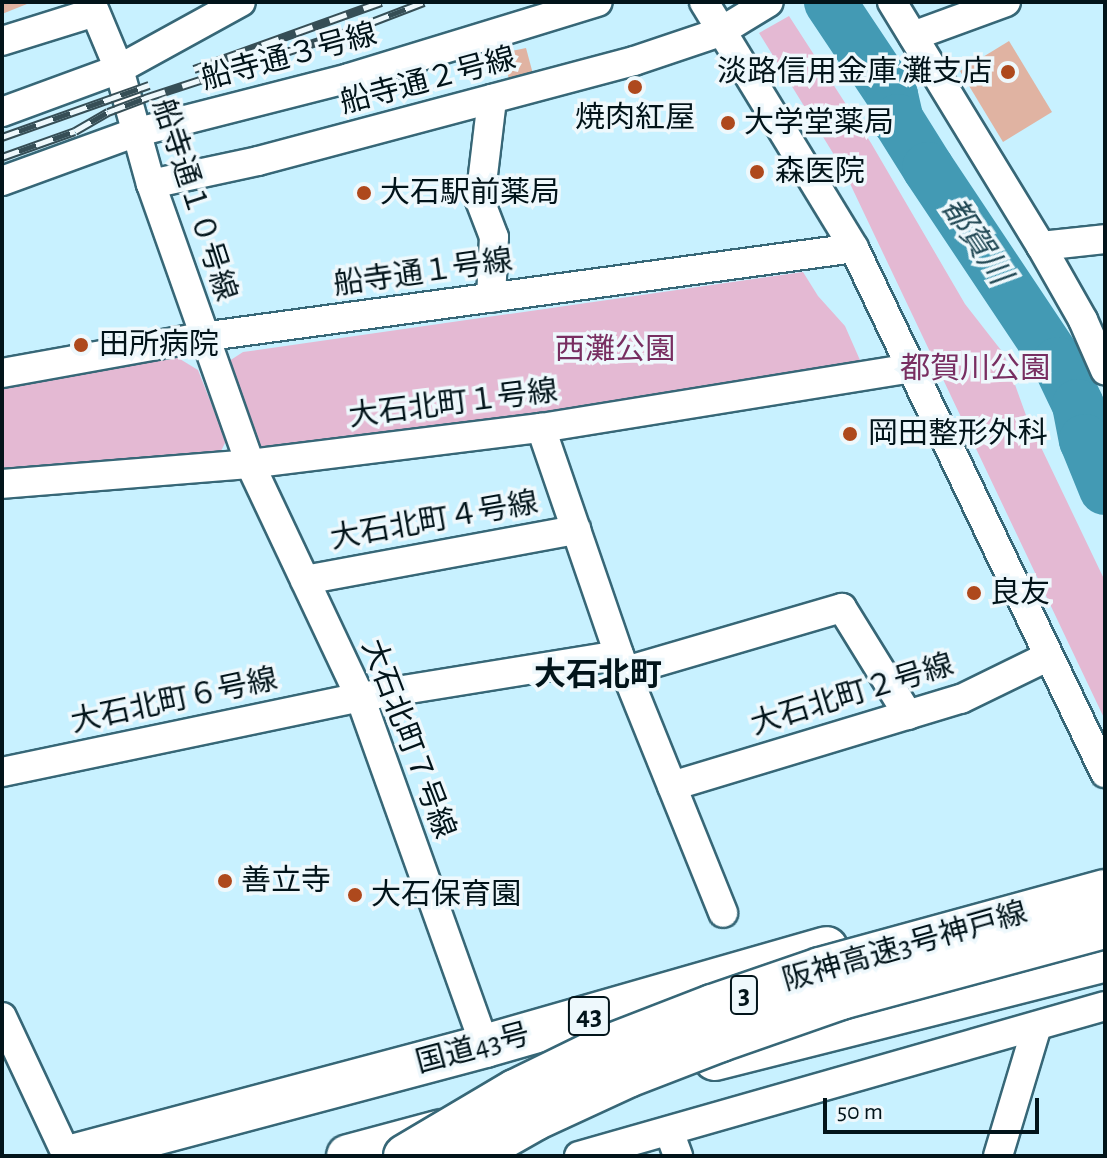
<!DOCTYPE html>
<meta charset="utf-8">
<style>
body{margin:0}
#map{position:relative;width:1107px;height:1158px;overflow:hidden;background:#c8f1ff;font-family:"Alegreya Sans","Noto Sans JP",sans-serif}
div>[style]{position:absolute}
.green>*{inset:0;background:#e4b9d3}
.river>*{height:52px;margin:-26px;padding:0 26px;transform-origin:26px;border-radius:26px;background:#439ab4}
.building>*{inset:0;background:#e0b3a2}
.roads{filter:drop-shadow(2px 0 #376777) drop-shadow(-2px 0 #376777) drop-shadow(0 2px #376777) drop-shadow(0 -2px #376777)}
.minor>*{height:28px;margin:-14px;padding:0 14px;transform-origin:14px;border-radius:14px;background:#fff}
.highway>*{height:42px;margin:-21px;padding:0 21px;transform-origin:21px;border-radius:21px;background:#fff}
.rail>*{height:9px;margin-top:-4.5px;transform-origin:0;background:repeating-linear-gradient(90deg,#eef8fc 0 18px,#364e56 0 36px);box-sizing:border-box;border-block:2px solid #364e56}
.bridges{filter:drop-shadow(2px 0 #376777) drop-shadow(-2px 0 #376777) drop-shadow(0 2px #376777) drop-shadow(0 -2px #376777)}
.highway-bridge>*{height:42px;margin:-21px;padding:0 21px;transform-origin:21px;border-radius:21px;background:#fff}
.dots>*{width:22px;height:22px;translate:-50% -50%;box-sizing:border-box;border:4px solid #eef8fc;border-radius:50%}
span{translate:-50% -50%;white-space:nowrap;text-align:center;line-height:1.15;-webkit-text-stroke:7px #eef8fc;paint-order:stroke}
.shield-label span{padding:2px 6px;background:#eef8fc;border:2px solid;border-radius:6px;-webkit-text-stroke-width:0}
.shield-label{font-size:28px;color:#02141a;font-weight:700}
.street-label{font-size:30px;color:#02141a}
.poi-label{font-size:30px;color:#02141a}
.right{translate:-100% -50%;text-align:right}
.left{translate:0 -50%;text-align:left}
.park-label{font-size:30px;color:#782e61}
.water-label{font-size:32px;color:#224955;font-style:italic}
.neighbourhood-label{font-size:32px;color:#02141a;font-weight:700}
.frame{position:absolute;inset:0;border:4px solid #02141a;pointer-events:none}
.scale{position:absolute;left:823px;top:1098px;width:216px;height:36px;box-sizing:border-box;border:4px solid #02141a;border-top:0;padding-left:10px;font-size:24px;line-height:28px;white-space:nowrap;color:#02141a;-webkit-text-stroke:6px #eef8fc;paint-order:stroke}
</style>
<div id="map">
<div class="green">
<i style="clip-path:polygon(789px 16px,871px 143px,965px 304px,1004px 354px,1027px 418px,1105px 581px,1105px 720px,844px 171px,759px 33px)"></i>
<i style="clip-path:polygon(803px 272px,818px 296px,845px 326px,863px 367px,265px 451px,252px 438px,223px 365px,243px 352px)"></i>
<i style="clip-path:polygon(175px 356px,198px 370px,226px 441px,218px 457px,2px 471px,2px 388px)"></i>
</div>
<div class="river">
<i style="left:830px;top:2px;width:112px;rotate:56.3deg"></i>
<i style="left:892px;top:95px;width:26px;rotate:77deg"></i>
<i style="left:898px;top:120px;width:57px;rotate:58deg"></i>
<i style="left:928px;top:168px;width:234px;rotate:56.3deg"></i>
<i style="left:1058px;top:363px;width:47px;rotate:64.5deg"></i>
<i style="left:1078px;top:405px;width:36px;rotate:79deg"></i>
<i style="left:1085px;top:440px;width:53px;rotate:67.8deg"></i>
</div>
<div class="building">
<i style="clip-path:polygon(2px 2px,32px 2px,2px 14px)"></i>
<i style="clip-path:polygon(1009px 41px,1052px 112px,1003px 142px,960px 71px)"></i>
<i style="clip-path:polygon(526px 48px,533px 74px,509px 79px,502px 53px)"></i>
</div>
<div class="roads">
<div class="minor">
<i style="left:91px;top:2px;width:73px;rotate:67.3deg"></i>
<i style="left:119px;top:69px;width:119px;rotate:74.5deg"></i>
<i style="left:151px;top:184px;width:297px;rotate:70.5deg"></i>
<i style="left:250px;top:464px;width:258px;rotate:64.7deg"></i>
<i style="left:360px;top:697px;width:371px;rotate:70.3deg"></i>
<i style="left:704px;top:2px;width:288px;rotate:58.6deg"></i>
<i style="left:854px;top:248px;width:582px;rotate:64.45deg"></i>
<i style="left:892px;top:2px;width:286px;rotate:58.6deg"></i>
<i style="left:1041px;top:246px;width:85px;rotate:60.4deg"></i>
<i style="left:1083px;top:320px;width:55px;rotate:66.3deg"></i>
<i style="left:913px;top:36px;width:99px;rotate:-20.1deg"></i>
<i style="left:2px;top:41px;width:97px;rotate:-17.3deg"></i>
<i style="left:2px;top:112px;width:125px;rotate:-20.2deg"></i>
<i style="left:119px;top:69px;width:139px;rotate:-28.8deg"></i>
<i style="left:2px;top:181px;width:140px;rotate:-20deg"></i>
<i style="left:134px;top:133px;width:222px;rotate:-14.3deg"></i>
<i style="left:349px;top:78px;width:260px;rotate:-17deg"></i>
<i style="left:151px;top:184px;width:109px;rotate:-12.1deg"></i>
<i style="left:258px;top:161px;width:389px;rotate:-14.9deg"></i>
<i style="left:634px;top:61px;width:91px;rotate:-18.6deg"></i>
<i style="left:720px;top:32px;width:57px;rotate:-31.5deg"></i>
<i style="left:1041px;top:246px;width:64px;rotate:-6.2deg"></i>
<i style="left:491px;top:298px;width:61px;rotate:-87.2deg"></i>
<i style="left:494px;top:237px;width:40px;rotate:-111deg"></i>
<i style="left:480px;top:200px;width:102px;rotate:-83.2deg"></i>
<i style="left:2px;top:373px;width:203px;rotate:-10.2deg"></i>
<i style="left:202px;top:337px;width:658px;rotate:-7.77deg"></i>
<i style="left:541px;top:428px;width:240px;rotate:71deg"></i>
<i style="left:619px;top:655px;width:278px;rotate:68deg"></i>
<i style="left:2px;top:484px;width:249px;rotate:-4.6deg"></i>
<i style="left:250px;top:464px;width:293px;rotate:-7.1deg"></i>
<i style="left:541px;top:428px;width:375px;rotate:-9.2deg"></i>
<i style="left:305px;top:580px;width:276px;rotate:-10.5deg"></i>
<i style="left:626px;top:671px;width:225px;rotate:-16.3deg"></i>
<i style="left:842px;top:608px;width:126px;rotate:58.3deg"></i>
<i style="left:2px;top:772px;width:366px;rotate:-11.8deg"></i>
<i style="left:360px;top:697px;width:262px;rotate:-9.2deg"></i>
<i style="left:672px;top:786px;width:302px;rotate:-16.8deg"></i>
<i style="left:961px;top:699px;width:96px;rotate:-26deg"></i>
<i style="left:2px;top:1017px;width:153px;rotate:64.9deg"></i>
<i style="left:669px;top:1131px;width:27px;rotate:70deg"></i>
<i style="left:579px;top:1156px;width:547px;rotate:-15.92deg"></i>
<i style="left:998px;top:1156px;width:136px;rotate:-73.3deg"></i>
</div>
<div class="highway">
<i style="left:715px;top:1059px;width:402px;rotate:-14.2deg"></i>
<i style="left:72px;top:1156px;width:427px;rotate:-14.9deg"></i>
<i style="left:485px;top:1046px;width:355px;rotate:-16deg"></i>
<i style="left:348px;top:1156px;width:96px;rotate:-15deg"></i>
</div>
</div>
<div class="rail">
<i style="left:194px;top:69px;width:199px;rotate:-19.7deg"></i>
<i style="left:2px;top:137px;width:156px;rotate:-19.5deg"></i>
<i style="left:2px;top:157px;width:77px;rotate:-19.6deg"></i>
<i style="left:75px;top:131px;width:38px;rotate:-30deg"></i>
<i style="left:108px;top:112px;width:43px;rotate:-20.6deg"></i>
<i style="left:148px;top:97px;width:200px;rotate:-18.1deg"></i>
<i style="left:338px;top:35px;width:92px;rotate:-21deg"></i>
</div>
<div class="bridges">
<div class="highway-bridge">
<i style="left:405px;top:1156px;width:128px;rotate:-30.6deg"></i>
<i style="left:515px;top:1091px;width:96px;rotate:-26deg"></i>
<i style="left:601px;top:1049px;width:119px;rotate:-21.2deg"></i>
<i style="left:712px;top:1006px;width:114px;rotate:-18.9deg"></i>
<i style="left:820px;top:969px;width:295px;rotate:-15.3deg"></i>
<i style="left:470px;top:1156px;width:75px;rotate:-29.6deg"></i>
<i style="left:535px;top:1119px;width:102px;rotate:-24.8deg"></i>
<i style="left:628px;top:1076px;width:100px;rotate:-21.2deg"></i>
<i style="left:721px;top:1040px;width:127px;rotate:-19.3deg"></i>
<i style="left:841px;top:998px;width:273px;rotate:-15.1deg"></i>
</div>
</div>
<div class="dots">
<i style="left:1008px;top:72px;background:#ae491d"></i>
<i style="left:635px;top:87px;background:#ae491d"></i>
<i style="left:728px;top:123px;background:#ae491d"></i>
<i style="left:757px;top:172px;background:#ae491d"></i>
<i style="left:364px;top:193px;background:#ae491d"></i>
<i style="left:81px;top:345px;background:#ae491d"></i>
<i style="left:850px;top:434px;background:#ae491d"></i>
<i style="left:974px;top:593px;background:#ae491d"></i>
<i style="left:225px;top:881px;background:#ae491d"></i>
<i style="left:355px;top:895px;background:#ae491d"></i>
</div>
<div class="shield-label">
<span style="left:744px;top:995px">3</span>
<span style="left:589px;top:1016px">43</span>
</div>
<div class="street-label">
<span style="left:289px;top:57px;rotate:-15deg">船寺通３号線</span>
<span style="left:428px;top:81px;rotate:-15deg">船寺通２号線</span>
<span style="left:194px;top:200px;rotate:72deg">船寺通１０号線</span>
<span style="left:423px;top:273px;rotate:-8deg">船寺通１号線</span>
<span style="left:453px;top:404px;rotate:-7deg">大石北町１号線</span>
<span style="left:434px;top:521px;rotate:-10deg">大石北町４号線</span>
<span style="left:852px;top:695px;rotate:-17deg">大石北町２号線</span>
<span style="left:174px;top:701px;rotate:-12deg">大石北町６号線</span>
<span style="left:408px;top:739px;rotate:69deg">大石北町７号線</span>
<span style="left:905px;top:947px;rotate:-16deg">阪神高速3号神戸線</span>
<span style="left:473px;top:1049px;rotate:-15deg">国道43号</span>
</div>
<div class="poi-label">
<span class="right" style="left:992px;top:72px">淡路信用金庫 灘支店</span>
<span style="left:635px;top:118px">焼肉紅屋</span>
<span class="left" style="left:744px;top:123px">大学堂薬局</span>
<span class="left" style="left:775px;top:172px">森医院</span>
<span class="left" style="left:380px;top:193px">大石駅前薬局</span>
<span class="left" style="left:99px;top:345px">田所病院</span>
<span class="left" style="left:868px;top:434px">岡田整形外科</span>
<span class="left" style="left:990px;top:593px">良友</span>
<span class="left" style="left:241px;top:881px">善立寺</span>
<span class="left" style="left:371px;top:895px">大石保育園</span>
</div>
<div class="park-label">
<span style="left:615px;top:350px">西灘公園</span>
<span style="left:975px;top:369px">都賀川公園</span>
</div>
<div class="water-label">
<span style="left:976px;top:241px;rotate:56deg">都賀川</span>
</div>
<div class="neighbourhood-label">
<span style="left:598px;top:675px">大石北町</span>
</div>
<div class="frame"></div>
<div class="scale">50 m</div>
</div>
